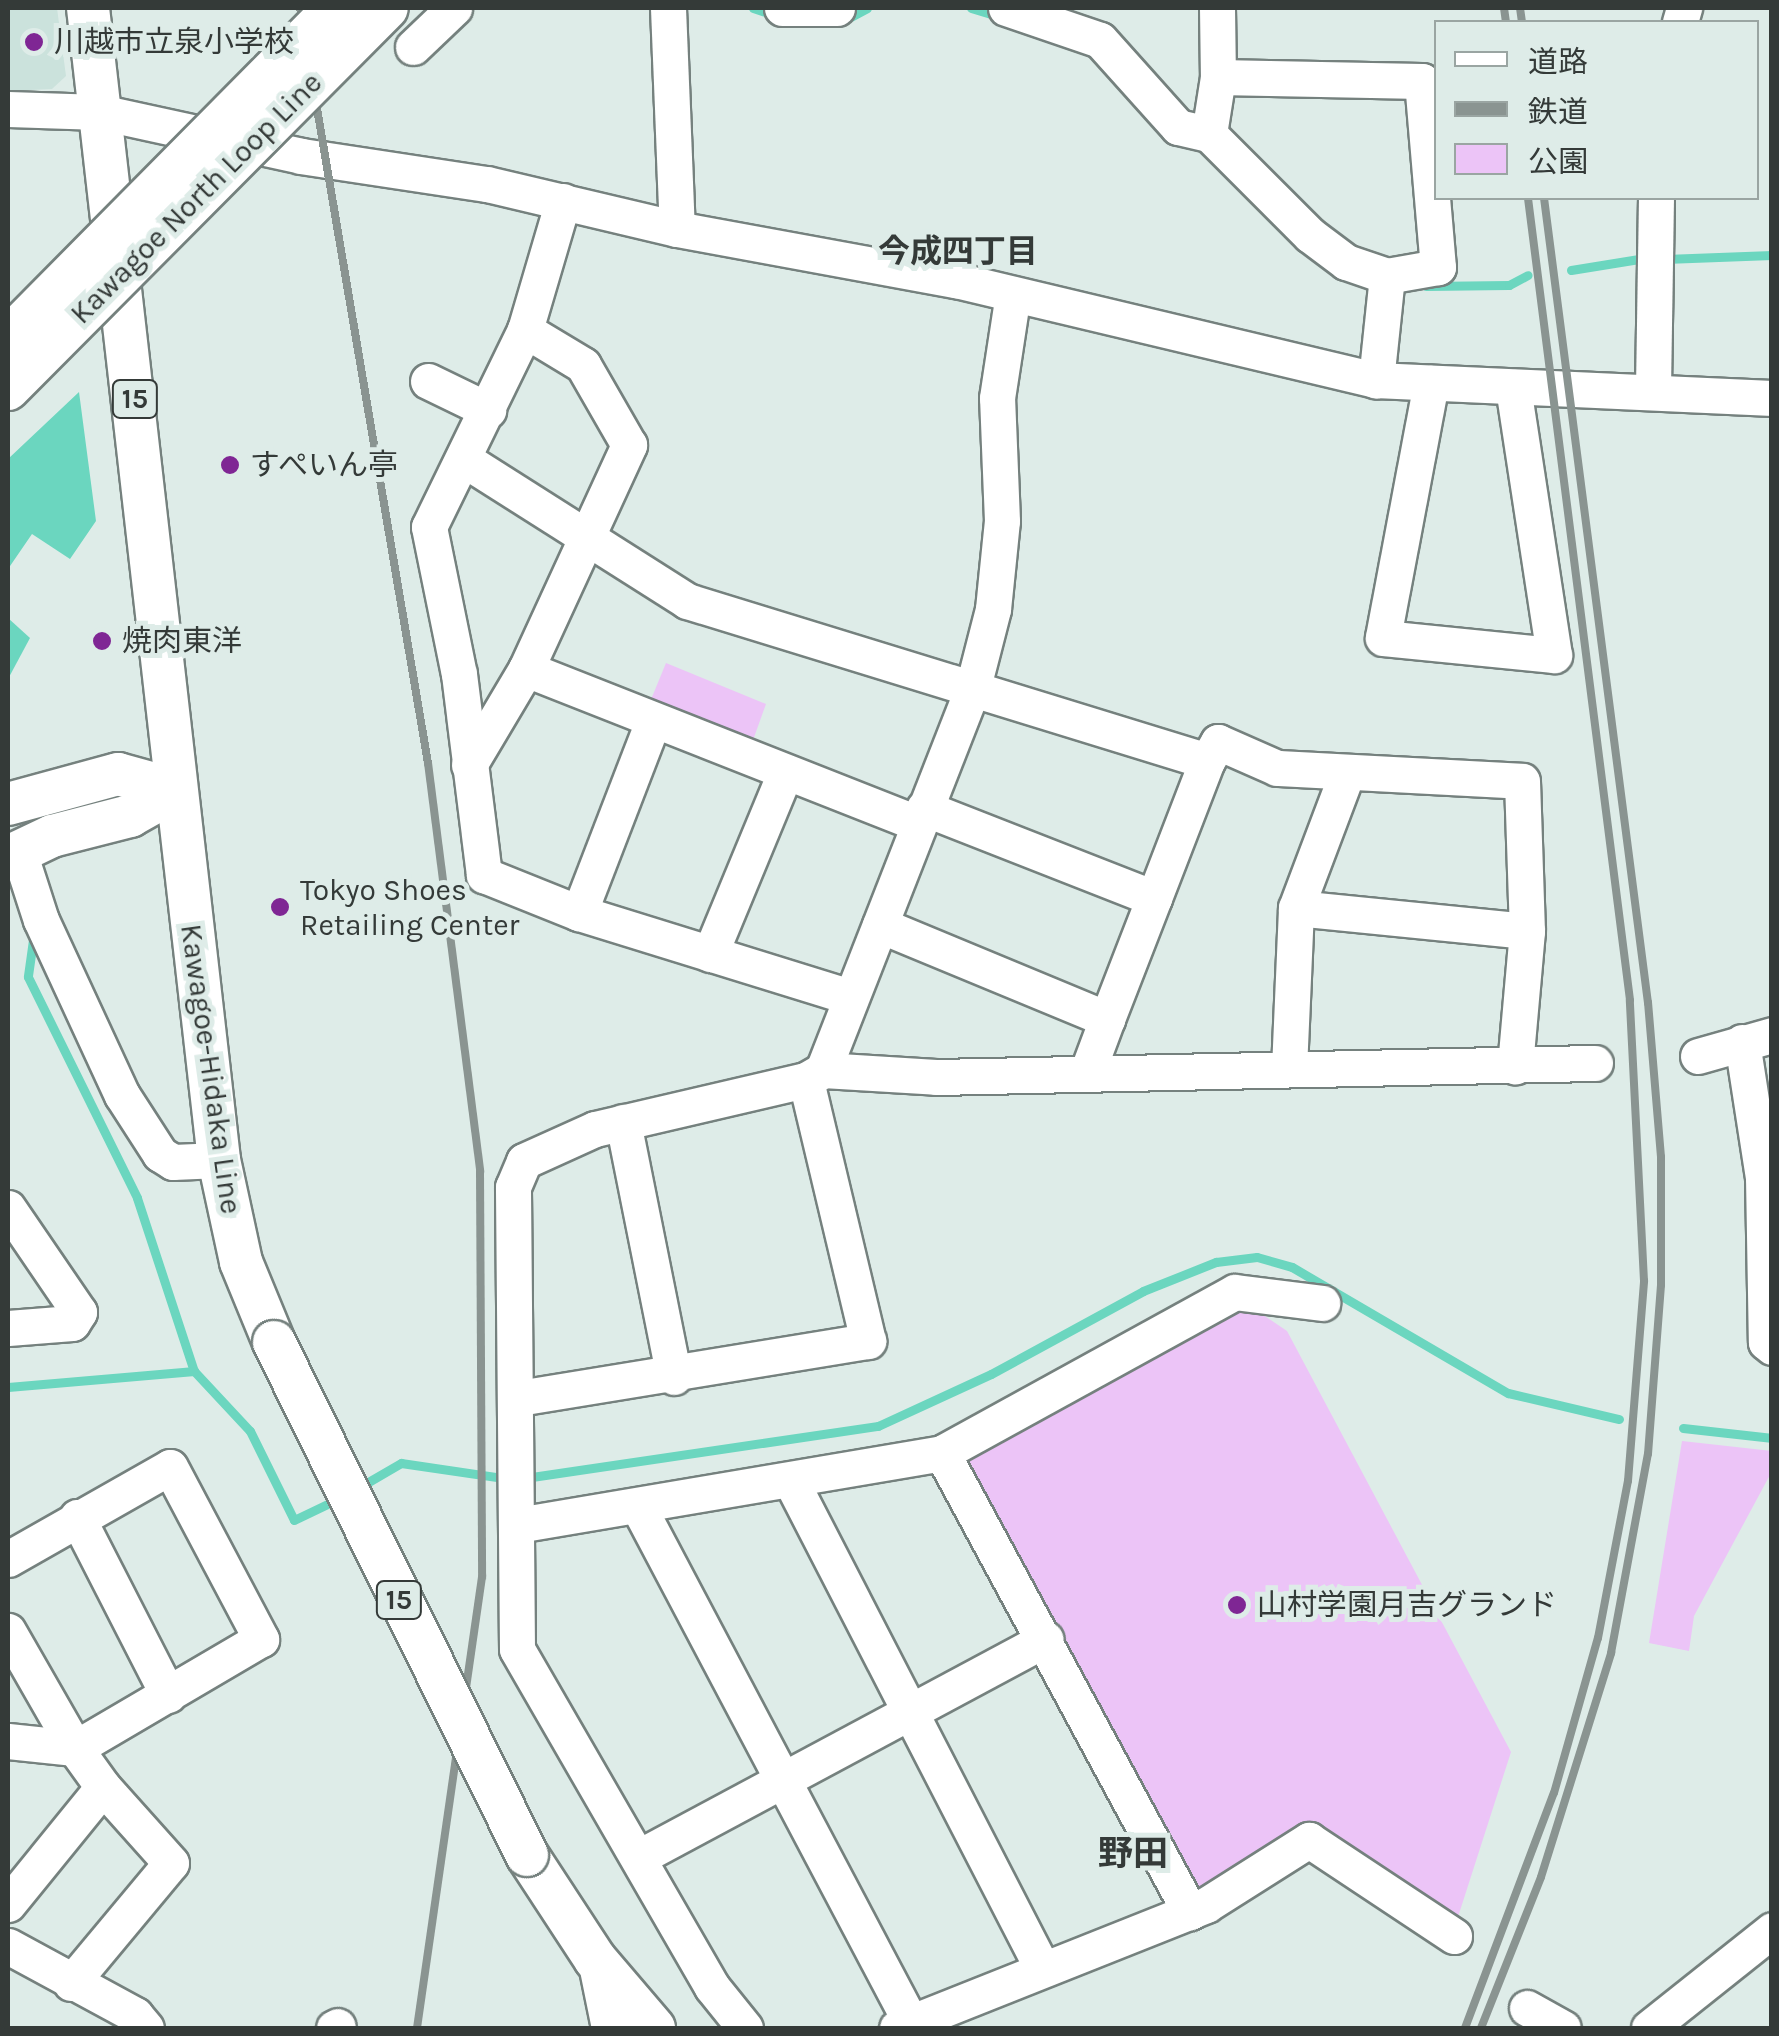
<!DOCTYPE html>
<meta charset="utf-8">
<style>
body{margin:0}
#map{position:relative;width:1779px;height:2036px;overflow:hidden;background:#deece8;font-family:Karla,"Noto Sans JP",sans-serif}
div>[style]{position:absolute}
.built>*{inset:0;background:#cbe2dc}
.green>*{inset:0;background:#ecc4f7}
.water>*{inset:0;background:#6bd6bf}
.stream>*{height:9px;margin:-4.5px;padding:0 4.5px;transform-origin:4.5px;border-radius:4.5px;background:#6bd6bf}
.roads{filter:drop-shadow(2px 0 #75817e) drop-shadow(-2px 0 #75817e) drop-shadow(0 2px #75817e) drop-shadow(0 -2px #75817e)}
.minor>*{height:35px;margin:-17.5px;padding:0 17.5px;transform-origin:17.5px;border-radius:17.5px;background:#fff}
.major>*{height:42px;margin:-21px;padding:0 21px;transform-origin:21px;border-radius:21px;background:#fff}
.rail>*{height:8px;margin:-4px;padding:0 4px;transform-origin:4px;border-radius:4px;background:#8a9491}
.bridges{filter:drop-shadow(2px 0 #75817e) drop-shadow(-2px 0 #75817e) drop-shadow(0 2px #75817e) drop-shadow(0 -2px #75817e)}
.major-bridge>*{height:42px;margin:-21px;padding:0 21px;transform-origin:21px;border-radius:21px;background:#fff}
.dots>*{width:28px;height:28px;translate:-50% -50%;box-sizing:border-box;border:5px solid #deece8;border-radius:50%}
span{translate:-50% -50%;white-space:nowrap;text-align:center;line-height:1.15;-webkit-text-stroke:10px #deece8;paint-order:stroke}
.shield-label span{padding:2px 8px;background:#deece8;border:2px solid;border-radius:8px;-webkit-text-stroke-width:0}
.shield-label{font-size:28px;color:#343a38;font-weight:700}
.poi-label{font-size:30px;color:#343a38}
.left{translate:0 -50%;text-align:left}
.street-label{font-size:30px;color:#343a38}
.neighbourhood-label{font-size:32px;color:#343a38;font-weight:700}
.quarter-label{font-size:35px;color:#343a38;font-weight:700}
.frame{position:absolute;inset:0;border:10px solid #343a38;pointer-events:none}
.legend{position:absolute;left:1434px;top:20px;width:325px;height:180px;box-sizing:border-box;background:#deece8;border:2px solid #9aa5a2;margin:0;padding:12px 18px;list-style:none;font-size:30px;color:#343a38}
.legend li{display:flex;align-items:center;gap:20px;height:50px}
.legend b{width:50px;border:2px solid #9aa5a2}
</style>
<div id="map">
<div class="built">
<i style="clip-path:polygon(8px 8px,57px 8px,66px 76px,52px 89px,8px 91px)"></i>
</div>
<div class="green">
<i style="clip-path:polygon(666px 663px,766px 704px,748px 754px,645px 714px)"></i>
<i style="clip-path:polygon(1247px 1304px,1287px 1331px,1511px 1752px,1457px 1920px,1311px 1832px,1198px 1895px,962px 1459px)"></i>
<i style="clip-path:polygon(1682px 1441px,1772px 1451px,1771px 1473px,1694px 1616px,1689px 1651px,1649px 1643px)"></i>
</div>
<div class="water">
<i style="clip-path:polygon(79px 392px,96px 521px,70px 559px,32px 534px,8px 569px,8px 459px)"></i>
<i style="clip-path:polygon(8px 618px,30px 638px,8px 679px)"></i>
</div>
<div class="stream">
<i style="left:753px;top:8px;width:22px;rotate:18deg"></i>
<i style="left:971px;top:8px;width:31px;rotate:17deg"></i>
<i style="left:843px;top:21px;width:27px;rotate:-28deg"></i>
<i style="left:1665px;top:259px;width:107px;rotate:-2.1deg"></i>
<i style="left:1571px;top:270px;width:75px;rotate:-9.2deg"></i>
<i style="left:1426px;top:286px;width:83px;rotate:-0.7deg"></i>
<i style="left:1509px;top:285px;width:21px;rotate:-28deg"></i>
<i style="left:33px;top:940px;width:37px;rotate:98deg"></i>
<i style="left:28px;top:977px;width:246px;rotate:63.7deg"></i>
<i style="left:137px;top:1198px;width:182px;rotate:71.8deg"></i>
<i style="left:194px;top:1371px;width:82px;rotate:47deg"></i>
<i style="left:250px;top:1431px;width:99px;rotate:63.7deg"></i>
<i style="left:294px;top:1520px;width:51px;rotate:-25.6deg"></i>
<i style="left:8px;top:1387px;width:187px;rotate:-4.9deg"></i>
<i style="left:1683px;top:1428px;width:90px;rotate:6.4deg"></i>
<i style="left:525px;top:1478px;width:357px;rotate:-8.4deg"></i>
<i style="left:878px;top:1426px;width:124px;rotate:-24.7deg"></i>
<i style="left:991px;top:1374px;width:173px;rotate:-28.6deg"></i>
<i style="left:1143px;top:1291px;width:79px;rotate:-21.7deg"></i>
<i style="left:1216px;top:1262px;width:41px;rotate:-7deg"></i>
<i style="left:1257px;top:1257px;width:36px;rotate:16deg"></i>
<i style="left:1292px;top:1267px;width:250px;rotate:30.3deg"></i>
<i style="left:1508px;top:1393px;width:114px;rotate:13.2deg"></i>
<i style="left:358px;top:1488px;width:50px;rotate:-30.2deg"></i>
<i style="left:401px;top:1463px;width:109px;rotate:8.4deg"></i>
</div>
<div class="roads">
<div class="minor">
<i style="left:668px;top:8px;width:221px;rotate:87.7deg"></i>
<i style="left:782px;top:8px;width:55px"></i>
<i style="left:1006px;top:8px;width:99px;rotate:18.8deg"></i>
<i style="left:1100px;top:40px;width:117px;rotate:48.1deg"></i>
<i style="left:1178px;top:127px;width:32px;rotate:13deg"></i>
<i style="left:1217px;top:8px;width:69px;rotate:89.2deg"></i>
<i style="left:1218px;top:77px;width:58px;rotate:99deg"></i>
<i style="left:1209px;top:134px;width:143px;rotate:45deg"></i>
<i style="left:1310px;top:235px;width:45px;rotate:36.9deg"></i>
<i style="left:1346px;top:262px;width:43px;rotate:18.9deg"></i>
<i style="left:1387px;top:276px;width:105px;rotate:96deg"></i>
<i style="left:1680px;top:22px;width:15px;rotate:-74deg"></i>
<i style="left:413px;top:47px;width:57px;rotate:-43.6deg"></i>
<i style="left:1218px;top:77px;width:204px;rotate:1.1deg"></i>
<i style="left:1422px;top:81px;width:187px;rotate:85.1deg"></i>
<i style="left:1438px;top:267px;width:52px;rotate:170deg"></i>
<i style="left:8px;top:109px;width:92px;rotate:1.9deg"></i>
<i style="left:100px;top:112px;width:206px;rotate:12.3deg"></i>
<i style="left:301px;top:156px;width:188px;rotate:8.6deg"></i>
<i style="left:487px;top:184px;width:195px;rotate:13.3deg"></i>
<i style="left:677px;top:229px;width:284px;rotate:10.4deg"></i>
<i style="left:956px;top:280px;width:432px;rotate:13.4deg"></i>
<i style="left:1376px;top:380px;width:396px;rotate:2.6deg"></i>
<i style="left:563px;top:201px;width:134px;rotate:106.4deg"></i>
<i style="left:525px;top:330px;width:219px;rotate:116deg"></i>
<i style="left:429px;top:527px;width:150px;rotate:78.5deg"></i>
<i style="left:459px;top:674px;width:203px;rotate:82.9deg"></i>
<i style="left:484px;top:875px;width:102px;rotate:21.8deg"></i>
<i style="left:579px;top:913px;width:284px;rotate:17.2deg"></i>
<i style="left:428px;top:381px;width:67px;rotate:25.8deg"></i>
<i style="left:1431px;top:383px;width:259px;rotate:100.7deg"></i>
<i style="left:1383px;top:638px;width:172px;rotate:5.7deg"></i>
<i style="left:1554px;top:655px;width:271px;rotate:-98.7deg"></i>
<i style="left:1653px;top:388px;width:190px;rotate:-89.1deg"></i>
<i style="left:465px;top:460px;width:263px;rotate:32.4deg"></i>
<i style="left:687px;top:601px;width:544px;rotate:17.1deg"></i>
<i style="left:1207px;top:761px;width:22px;rotate:-60deg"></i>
<i style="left:1218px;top:742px;width:64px;rotate:23.8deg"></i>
<i style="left:1277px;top:768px;width:245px;rotate:3deg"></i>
<i style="left:1522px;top:781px;width:150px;rotate:88.1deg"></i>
<i style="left:1527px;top:931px;width:136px;rotate:95.1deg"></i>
<i style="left:526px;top:669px;width:420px;rotate:21.5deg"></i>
<i style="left:469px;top:765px;width:112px;rotate:-59.3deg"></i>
<i style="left:526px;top:669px;width:247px;rotate:-65.3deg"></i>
<i style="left:629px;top:445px;width:92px;rotate:-119.9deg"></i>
<i style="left:583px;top:365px;width:68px;rotate:-148.9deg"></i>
<i style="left:924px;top:808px;width:247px;rotate:21.4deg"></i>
<i style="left:1154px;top:898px;width:147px;rotate:-68.9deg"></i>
<i style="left:19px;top:852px;width:71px;rotate:72.1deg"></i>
<i style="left:41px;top:920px;width:193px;rotate:65.2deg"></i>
<i style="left:122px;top:1095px;width:70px;rotate:57.2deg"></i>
<i style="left:160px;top:1154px;width:15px;rotate:32deg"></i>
<i style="left:173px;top:1162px;width:46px;rotate:-2.5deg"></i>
<i style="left:1296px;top:908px;width:232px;rotate:5.7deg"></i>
<i style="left:579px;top:913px;width:203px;rotate:-68.9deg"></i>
<i style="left:880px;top:925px;width:246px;rotate:22.5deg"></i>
<i style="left:1107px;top:1019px;width:54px;rotate:110.4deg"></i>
<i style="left:710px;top:954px;width:194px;rotate:-67.5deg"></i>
<i style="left:1107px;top:1019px;width:130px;rotate:-68.8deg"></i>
<i style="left:1742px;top:1042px;width:137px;rotate:81.2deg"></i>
<i style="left:1763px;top:1177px;width:165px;rotate:89deg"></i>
<i style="left:1766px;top:1342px;width:8px;rotate:40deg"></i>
<i style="left:1698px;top:1056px;width:77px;rotate:-15.8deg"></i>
<i style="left:1289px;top:1069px;width:161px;rotate:-87.5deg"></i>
<i style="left:1296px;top:908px;width:144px;rotate:-69.3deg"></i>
<i style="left:823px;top:1070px;width:113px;rotate:3.5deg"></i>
<i style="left:936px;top:1077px;width:659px;rotate:-1.22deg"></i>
<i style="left:623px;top:1122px;width:260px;rotate:78.7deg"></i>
<i style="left:8px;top:1208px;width:126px;rotate:55.7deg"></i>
<i style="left:79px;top:1312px;width:13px;rotate:122deg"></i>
<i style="left:72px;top:1323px;width:64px;rotate:175.5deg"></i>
<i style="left:519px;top:1398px;width:354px;rotate:-9.3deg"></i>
<i style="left:868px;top:1341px;width:268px;rotate:-103.4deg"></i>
<i style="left:942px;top:1453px;width:334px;rotate:-28.8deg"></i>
<i style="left:1235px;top:1292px;width:88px;rotate:7.2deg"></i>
<i style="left:791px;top:1481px;width:546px;rotate:62.73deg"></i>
<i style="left:638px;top:1506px;width:582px;rotate:62.16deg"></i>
<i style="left:77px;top:1517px;width:200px;rotate:62.9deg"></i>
<i style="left:517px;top:1525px;width:431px;rotate:-9.6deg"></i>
<i style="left:942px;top:1453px;width:522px;rotate:61.62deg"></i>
<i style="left:8px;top:1559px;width:186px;rotate:-29.6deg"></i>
<i style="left:170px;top:1467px;width:195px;rotate:62.1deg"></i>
<i style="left:261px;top:1639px;width:216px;rotate:149.6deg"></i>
<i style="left:75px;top:1748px;width:135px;rotate:-119.8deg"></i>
<i style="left:8px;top:1741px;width:67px;rotate:6deg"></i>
<i style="left:75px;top:1748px;width:48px;rotate:54.3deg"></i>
<i style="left:103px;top:1787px;width:151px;rotate:129.1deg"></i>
<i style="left:641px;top:1856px;width:459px;rotate:-28.2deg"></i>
<i style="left:8px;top:1946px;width:145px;rotate:28.5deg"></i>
<i style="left:135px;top:2015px;width:17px;rotate:50deg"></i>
<i style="left:595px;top:1959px;width:70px;rotate:78.5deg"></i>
<i style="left:71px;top:1983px;width:156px;rotate:-50.2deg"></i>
<i style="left:171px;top:1863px;width:102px;rotate:-131.8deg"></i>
<i style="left:1527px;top:2008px;width:41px;rotate:29.1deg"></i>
<i style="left:334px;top:2028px;width:4px;rotate:-27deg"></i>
<i style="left:745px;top:2028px;width:53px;rotate:-128.8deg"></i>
<i style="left:712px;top:1987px;width:390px;rotate:-120deg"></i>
<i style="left:517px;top:1649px;width:462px;rotate:-90.5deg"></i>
<i style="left:513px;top:1187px;width:28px;rotate:-67deg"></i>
<i style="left:524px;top:1161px;width:78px;rotate:-24.3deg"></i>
<i style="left:595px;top:1129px;width:217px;rotate:-13.1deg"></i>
<i style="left:806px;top:1080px;width:20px;rotate:-30deg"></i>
<i style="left:823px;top:1070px;width:411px;rotate:-68.6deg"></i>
<i style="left:973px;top:687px;width:81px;rotate:-75.6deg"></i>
<i style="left:993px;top:609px;width:88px;rotate:-84.2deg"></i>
<i style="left:1002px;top:521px;width:123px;rotate:-92.3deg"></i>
<i style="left:997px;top:398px;width:105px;rotate:-81.3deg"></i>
<i style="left:897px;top:2028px;width:333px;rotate:-21.7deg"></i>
<i style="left:1206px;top:1905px;width:122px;rotate:-32.3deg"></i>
<i style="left:1309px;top:1840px;width:174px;rotate:33.5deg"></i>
<i style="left:1649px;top:2028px;width:157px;rotate:-38.5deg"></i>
</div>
<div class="major">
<i style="left:88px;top:8px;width:1159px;rotate:83.51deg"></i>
<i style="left:219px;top:1160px;width:104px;rotate:77.8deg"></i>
<i style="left:241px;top:1262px;width:87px;rotate:67.6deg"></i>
<i style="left:8px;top:804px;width:114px;rotate:-15.3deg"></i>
<i style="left:118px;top:774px;width:60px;rotate:15.4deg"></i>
<i style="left:8px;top:857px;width:49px;rotate:-25.5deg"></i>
<i style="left:52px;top:836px;width:81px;rotate:-14.4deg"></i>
<i style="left:130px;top:816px;width:53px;rotate:-29.5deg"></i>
<i style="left:527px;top:1855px;width:124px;rotate:56.8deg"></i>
<i style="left:595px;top:1959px;width:91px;rotate:49.5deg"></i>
</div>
</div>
<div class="rail">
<i style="left:300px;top:8px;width:766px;rotate:80.38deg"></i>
<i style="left:428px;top:763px;width:411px;rotate:82.7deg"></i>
<i style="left:480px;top:1171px;width:406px;rotate:89.7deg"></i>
<i style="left:482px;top:1577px;width:456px;rotate:98.2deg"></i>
<i style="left:1504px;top:8px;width:14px;rotate:82deg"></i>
<i style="left:1520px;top:8px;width:14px;rotate:82deg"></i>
<i style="left:1465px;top:2028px;width:251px;rotate:-69.3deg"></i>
<i style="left:1554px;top:1793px;width:161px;rotate:-74.2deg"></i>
<i style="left:1598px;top:1638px;width:160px;rotate:-79.2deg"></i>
<i style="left:1628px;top:1481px;width:201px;rotate:-85.4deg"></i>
<i style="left:1644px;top:1281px;width:281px;rotate:-92.9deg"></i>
<i style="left:1630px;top:1000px;width:808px;rotate:-97.25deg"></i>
<i style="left:1481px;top:2028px;width:162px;rotate:-68.3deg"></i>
<i style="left:1541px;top:1877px;width:235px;rotate:-72.6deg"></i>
<i style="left:1611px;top:1653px;width:202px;rotate:-79.5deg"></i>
<i style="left:1648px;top:1454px;width:169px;rotate:-85.6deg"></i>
<i style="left:1661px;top:1285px;width:128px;rotate:-90deg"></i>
<i style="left:1661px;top:1157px;width:155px;rotate:-94.8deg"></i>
<i style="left:1648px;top:1003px;width:812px;rotate:-97.36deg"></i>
</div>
<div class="bridges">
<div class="major-bridge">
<i style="left:8px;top:338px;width:465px;rotate:-45.3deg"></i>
<i style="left:8px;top:389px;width:537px;rotate:-45.15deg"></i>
<i style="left:274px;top:1342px;width:572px;rotate:63.75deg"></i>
</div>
</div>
<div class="dots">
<i style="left:34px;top:42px;background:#7f2694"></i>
<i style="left:230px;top:465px;background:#7f2694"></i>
<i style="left:102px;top:641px;background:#7f2694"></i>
<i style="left:280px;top:907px;background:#7f2694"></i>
<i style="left:1237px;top:1605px;background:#7f2694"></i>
</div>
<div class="shield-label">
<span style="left:135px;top:399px">15</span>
<span style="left:399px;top:1600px">15</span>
</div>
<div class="poi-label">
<span class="left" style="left:54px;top:42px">川越市立泉小学校</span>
<span class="left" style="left:250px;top:465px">すぺいん亭</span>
<span class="left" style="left:122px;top:641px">焼肉東洋</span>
<span class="left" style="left:300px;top:907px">Tokyo Shoes<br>Retailing Center</span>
<span class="left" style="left:1257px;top:1605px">山村学園月吉グランド</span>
</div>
<div class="street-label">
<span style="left:196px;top:198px;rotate:-45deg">Kawagoe North Loop Line</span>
<span style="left:211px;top:1069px;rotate:82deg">Kawagoe-Hidaka Line</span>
</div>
<div class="neighbourhood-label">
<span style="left:958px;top:252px">今成四丁目</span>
</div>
<div class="quarter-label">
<span style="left:1133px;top:1854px">野田</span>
</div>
<div class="frame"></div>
<ul class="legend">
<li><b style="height:12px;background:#fff"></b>道路</li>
<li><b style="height:12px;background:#8a9491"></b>鉄道</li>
<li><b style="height:28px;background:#ecc4f7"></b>公園</li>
</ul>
</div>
